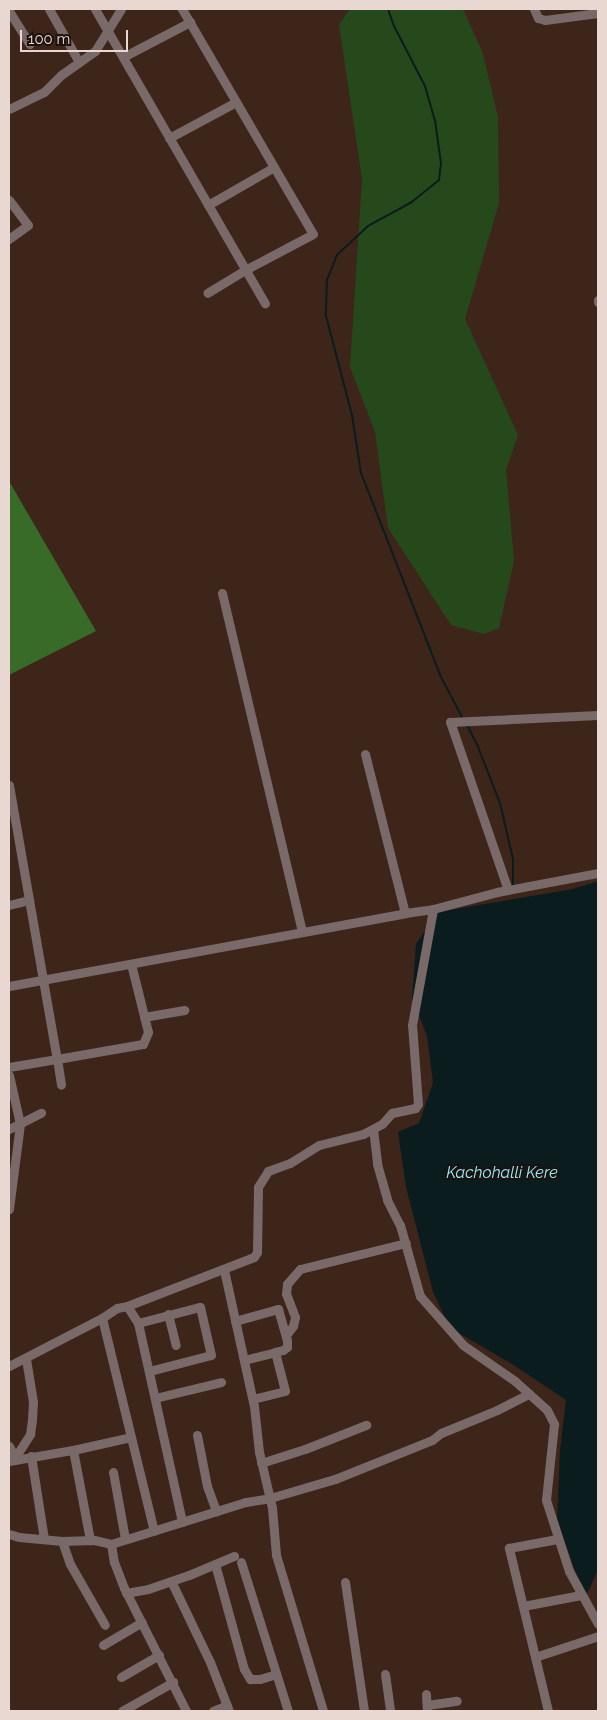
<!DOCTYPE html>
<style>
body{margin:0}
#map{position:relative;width:607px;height:1720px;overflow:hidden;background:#3d251a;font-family:Raleway,sans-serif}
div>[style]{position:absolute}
.green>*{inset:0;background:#26491b}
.forest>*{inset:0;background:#376b27}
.water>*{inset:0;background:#0b1c1f}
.stream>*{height:2px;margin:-1px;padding:0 1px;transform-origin:1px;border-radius:1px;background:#0b1c1f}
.minor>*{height:9px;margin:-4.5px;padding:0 4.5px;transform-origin:4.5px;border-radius:4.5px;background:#796a69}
span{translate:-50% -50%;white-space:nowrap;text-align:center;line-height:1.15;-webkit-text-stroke:4px #1c110c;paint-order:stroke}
.water-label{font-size:16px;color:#96ecfe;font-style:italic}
.frame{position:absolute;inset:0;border:10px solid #e8d8d1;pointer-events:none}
.scale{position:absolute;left:20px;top:30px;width:108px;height:22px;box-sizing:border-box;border:2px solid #e8d8d1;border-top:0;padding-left:6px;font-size:15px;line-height:18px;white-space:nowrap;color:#e8d8d1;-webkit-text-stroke:4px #1c110c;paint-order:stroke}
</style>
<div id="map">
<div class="green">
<i style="clip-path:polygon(350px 9px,463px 9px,483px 54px,498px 117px,499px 203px,465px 319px,518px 435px,506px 470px,514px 561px,499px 628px,484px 634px,451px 625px,388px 528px,375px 432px,350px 367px,362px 179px,339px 25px)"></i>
</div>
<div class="forest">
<i style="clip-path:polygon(9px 481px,96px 631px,9px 675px)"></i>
</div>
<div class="water">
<i style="clip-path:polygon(598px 881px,598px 1570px,585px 1598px,557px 1521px,560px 1450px,566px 1400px,512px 1364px,450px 1328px,433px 1292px,406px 1187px,398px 1132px,419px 1123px,433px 1083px,427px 1036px,412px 998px,416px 944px,438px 912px,573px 889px)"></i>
</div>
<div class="stream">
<i style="left:388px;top:9px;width:18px;rotate:71deg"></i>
<i style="left:394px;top:26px;width:68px;rotate:62.7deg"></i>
<i style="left:425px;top:86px;width:35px;rotate:74deg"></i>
<i style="left:435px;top:120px;width:43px;rotate:82.1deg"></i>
<i style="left:441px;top:163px;width:17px;rotate:97deg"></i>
<i style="left:439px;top:180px;width:35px;rotate:141deg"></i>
<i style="left:412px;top:202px;width:50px;rotate:151.4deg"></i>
<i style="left:368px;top:226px;width:42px;rotate:136.9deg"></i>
<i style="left:337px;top:255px;width:27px;rotate:112deg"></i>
<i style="left:327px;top:280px;width:36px;rotate:92deg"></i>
<i style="left:326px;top:316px;width:102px;rotate:75.3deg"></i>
<i style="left:352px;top:415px;width:59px;rotate:81.2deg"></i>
<i style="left:361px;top:473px;width:219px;rotate:68.6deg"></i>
<i style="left:441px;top:677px;width:47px;rotate:62.4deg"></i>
<i style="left:466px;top:723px;width:27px;rotate:63deg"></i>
<i style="left:478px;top:747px;width:60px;rotate:68.6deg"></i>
<i style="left:500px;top:803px;width:57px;rotate:76.9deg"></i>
<i style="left:513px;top:859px;width:26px;rotate:90deg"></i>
</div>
<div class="minor">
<i style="left:49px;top:9px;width:61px;rotate:60.5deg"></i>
<i style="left:95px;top:9px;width:340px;rotate:60deg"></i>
<i style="left:182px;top:9px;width:260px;rotate:59.8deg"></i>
<i style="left:313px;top:234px;width:77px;rotate:152.1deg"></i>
<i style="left:245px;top:270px;width:44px;rotate:148.8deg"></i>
<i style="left:534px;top:9px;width:10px;rotate:66deg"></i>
<i style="left:538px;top:18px;width:7px;rotate:16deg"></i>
<i style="left:545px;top:20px;width:53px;rotate:-7.5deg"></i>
<i style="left:9px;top:11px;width:39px;rotate:58deg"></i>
<i style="left:123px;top:57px;width:76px;rotate:-27.6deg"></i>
<i style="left:9px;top:109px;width:39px;rotate:-26deg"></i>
<i style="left:44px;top:92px;width:24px;rotate:-45deg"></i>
<i style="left:61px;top:75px;width:42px;rotate:-35.2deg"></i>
<i style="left:95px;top:51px;width:49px;rotate:-58.2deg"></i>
<i style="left:169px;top:138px;width:76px;rotate:-28.2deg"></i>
<i style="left:9px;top:200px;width:31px;rotate:53deg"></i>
<i style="left:28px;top:225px;width:24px;rotate:144deg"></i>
<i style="left:208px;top:205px;width:76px;rotate:-29.9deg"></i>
<i style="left:598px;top:300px;width:2px;rotate:90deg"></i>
<i style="left:222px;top:593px;width:348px;rotate:76.7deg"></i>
<i style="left:365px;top:754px;width:164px;rotate:75.9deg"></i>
<i style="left:405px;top:913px;width:28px;rotate:-8deg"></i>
<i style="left:433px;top:909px;width:66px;rotate:-14.9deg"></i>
<i style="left:497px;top:892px;width:103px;rotate:-10.7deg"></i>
<i style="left:9px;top:785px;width:278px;rotate:80.1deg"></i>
<i style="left:57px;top:1059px;width:87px;rotate:-9.9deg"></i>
<i style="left:143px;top:1044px;width:13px;rotate:-67deg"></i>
<i style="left:148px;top:1032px;width:70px;rotate:-104deg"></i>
<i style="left:508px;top:890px;width:178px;rotate:-109deg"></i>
<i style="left:450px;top:722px;width:148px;rotate:-2.7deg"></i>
<i style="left:9px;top:905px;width:21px;rotate:-14deg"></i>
<i style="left:9px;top:986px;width:403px;rotate:-10.4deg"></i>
<i style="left:144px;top:1017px;width:41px;rotate:-9.9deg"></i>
<i style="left:9px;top:1067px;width:49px;rotate:-9.5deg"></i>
<i style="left:57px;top:1059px;width:26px;rotate:81deg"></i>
<i style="left:9px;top:1075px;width:50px;rotate:77.3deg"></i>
<i style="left:20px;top:1124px;width:86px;rotate:97.4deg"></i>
<i style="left:9px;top:1129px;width:36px;rotate:-27deg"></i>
<i style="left:373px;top:1129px;width:35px;rotate:83deg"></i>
<i style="left:377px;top:1164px;width:37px;rotate:74deg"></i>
<i style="left:387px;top:1200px;width:28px;rotate:63deg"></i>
<i style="left:400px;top:1225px;width:74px;rotate:74.3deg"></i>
<i style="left:420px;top:1296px;width:65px;rotate:48.7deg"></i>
<i style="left:463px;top:1345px;width:63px;rotate:34.7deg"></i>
<i style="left:515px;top:1381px;width:43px;rotate:42.2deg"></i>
<i style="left:547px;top:1410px;width:16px;rotate:63deg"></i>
<i style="left:554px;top:1424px;width:76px;rotate:96deg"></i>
<i style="left:546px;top:1500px;width:75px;rotate:72.1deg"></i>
<i style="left:569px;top:1571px;width:60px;rotate:61.3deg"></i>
<i style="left:224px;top:1270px;width:139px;rotate:77.6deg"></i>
<i style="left:254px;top:1406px;width:46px;rotate:83.8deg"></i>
<i style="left:259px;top:1452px;width:57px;rotate:76.9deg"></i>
<i style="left:272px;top:1508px;width:47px;rotate:85.1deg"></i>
<i style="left:276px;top:1555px;width:163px;rotate:73.2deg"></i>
<i style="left:127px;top:1306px;width:136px;rotate:-21.1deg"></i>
<i style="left:254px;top:1257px;width:6px;rotate:-59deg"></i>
<i style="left:257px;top:1252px;width:65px;rotate:-89.1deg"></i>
<i style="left:258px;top:1187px;width:19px;rotate:-58deg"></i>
<i style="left:268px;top:1171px;width:23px;rotate:-20deg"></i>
<i style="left:290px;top:1163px;width:34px;rotate:-32deg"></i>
<i style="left:319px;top:1145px;width:45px;rotate:-14deg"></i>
<i style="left:363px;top:1134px;width:21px;rotate:-28deg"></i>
<i style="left:382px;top:1124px;width:15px;rotate:-48deg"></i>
<i style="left:392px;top:1113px;width:24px;rotate:-12deg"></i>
<i style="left:415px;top:1108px;width:5px;rotate:-53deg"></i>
<i style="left:418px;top:1104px;width:79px;rotate:-94.3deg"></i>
<i style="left:412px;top:1025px;width:118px;rotate:-79.7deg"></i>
<i style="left:168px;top:1314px;width:32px;rotate:76deg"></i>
<i style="left:102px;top:1318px;width:18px;rotate:-34deg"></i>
<i style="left:117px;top:1308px;width:10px;rotate:-11deg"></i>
<i style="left:127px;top:1306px;width:20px;rotate:57deg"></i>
<i style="left:138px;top:1323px;width:64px;rotate:-14.5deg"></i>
<i style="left:200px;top:1307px;width:49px;rotate:77.1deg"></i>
<i style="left:211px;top:1355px;width:64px;rotate:165.5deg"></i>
<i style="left:235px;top:1321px;width:45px;rotate:-15.6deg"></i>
<i style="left:278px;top:1309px;width:33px;rotate:74deg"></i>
<i style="left:287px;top:1341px;width:6px;rotate:90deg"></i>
<i style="left:287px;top:1347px;width:5px;rotate:143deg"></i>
<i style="left:283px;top:1350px;width:8px;rotate:166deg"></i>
<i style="left:275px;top:1352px;width:40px;rotate:75.6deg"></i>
<i style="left:285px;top:1391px;width:33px;rotate:166deg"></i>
<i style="left:138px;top:1323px;width:204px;rotate:77.5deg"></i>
<i style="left:286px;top:1335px;width:11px;rotate:-52deg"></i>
<i style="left:293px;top:1326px;width:9px;rotate:-77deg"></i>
<i style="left:295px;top:1317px;width:25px;rotate:-111deg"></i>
<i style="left:286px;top:1294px;width:10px;rotate:-84deg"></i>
<i style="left:287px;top:1284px;width:20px;rotate:-49deg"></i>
<i style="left:300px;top:1269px;width:109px;rotate:-13.8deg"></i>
<i style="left:244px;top:1360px;width:32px;rotate:-14deg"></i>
<i style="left:9px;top:1366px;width:105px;rotate:-27.3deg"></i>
<i style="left:102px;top:1318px;width:219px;rotate:76.3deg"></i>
<i style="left:155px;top:1398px;width:68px;rotate:-13.6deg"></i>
<i style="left:197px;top:1435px;width:52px;rotate:78.9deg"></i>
<i style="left:207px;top:1486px;width:27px;rotate:70deg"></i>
<i style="left:9px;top:1446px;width:11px;rotate:63deg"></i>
<i style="left:73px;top:1450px;width:59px;rotate:-12.6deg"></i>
<i style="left:31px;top:1456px;width:84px;rotate:81.1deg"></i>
<i style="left:14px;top:1459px;width:30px;rotate:-57deg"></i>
<i style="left:30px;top:1434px;width:14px;rotate:-82deg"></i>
<i style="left:32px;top:1420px;width:18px;rotate:-87deg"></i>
<i style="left:33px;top:1402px;width:44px;rotate:-99.2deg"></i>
<i style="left:9px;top:1461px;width:65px;rotate:-9.8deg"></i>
<i style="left:73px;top:1450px;width:92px;rotate:79.3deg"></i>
<i style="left:261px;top:1463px;width:46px;rotate:-17.7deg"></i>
<i style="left:305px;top:1449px;width:66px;rotate:-21.5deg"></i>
<i style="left:113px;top:1472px;width:68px;rotate:79.8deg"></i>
<i style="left:9px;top:1534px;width:10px;rotate:17deg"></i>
<i style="left:19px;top:1537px;width:43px;rotate:5.3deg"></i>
<i style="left:62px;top:1541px;width:32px;rotate:-2deg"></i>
<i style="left:94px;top:1540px;width:17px;rotate:13deg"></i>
<i style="left:111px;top:1544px;width:141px;rotate:-17.3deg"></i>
<i style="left:246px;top:1502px;width:24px;rotate:-9deg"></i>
<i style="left:270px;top:1498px;width:68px;rotate:-16.3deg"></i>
<i style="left:335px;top:1479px;width:105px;rotate:-21.9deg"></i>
<i style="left:432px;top:1440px;width:11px;rotate:-38deg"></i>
<i style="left:441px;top:1433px;width:61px;rotate:-22.3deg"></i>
<i style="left:497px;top:1410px;width:36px;rotate:-27deg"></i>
<i style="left:62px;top:1541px;width:24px;rotate:71deg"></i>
<i style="left:70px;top:1564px;width:70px;rotate:60.2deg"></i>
<i style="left:111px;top:1544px;width:18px;rotate:81deg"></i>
<i style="left:114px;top:1562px;width:28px;rotate:69deg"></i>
<i style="left:124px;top:1588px;width:138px;rotate:63.2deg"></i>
<i style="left:241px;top:1562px;width:156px;rotate:72.5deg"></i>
<i style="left:215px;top:1564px;width:109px;rotate:74.6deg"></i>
<i style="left:244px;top:1669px;width:12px;rotate:59deg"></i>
<i style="left:250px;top:1679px;width:10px"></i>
<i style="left:260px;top:1679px;width:17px;rotate:-17deg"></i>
<i style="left:171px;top:1581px;width:90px;rotate:64.3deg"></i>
<i style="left:210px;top:1662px;width:53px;rotate:68.8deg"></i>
<i style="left:345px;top:1582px;width:130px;rotate:81.6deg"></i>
<i style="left:126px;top:1593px;width:22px;rotate:-10deg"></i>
<i style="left:148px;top:1589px;width:43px;rotate:-18.9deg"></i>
<i style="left:189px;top:1575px;width:49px;rotate:-22.9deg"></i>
<i style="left:523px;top:1606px;width:59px;rotate:-10.7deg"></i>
<i style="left:103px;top:1645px;width:45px;rotate:-30.5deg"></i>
<i style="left:535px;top:1657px;width:66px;rotate:-18.4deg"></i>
<i style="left:385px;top:1674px;width:37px;rotate:82deg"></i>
<i style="left:121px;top:1677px;width:44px;rotate:-30.1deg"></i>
<i style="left:426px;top:1694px;width:17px;rotate:87deg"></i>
<i style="left:427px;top:1705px;width:30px;rotate:-8deg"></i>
<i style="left:122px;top:1711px;width:59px;rotate:-29.6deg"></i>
<i style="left:213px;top:1711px;width:15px;rotate:-23deg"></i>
<i style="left:548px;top:1711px;width:168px;rotate:-103.5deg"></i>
<i style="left:509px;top:1548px;width:49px;rotate:-10.6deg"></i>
</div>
<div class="water-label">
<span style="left:502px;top:1173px">Kachohalli Kere</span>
</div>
<div class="frame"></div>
<div class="scale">100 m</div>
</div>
